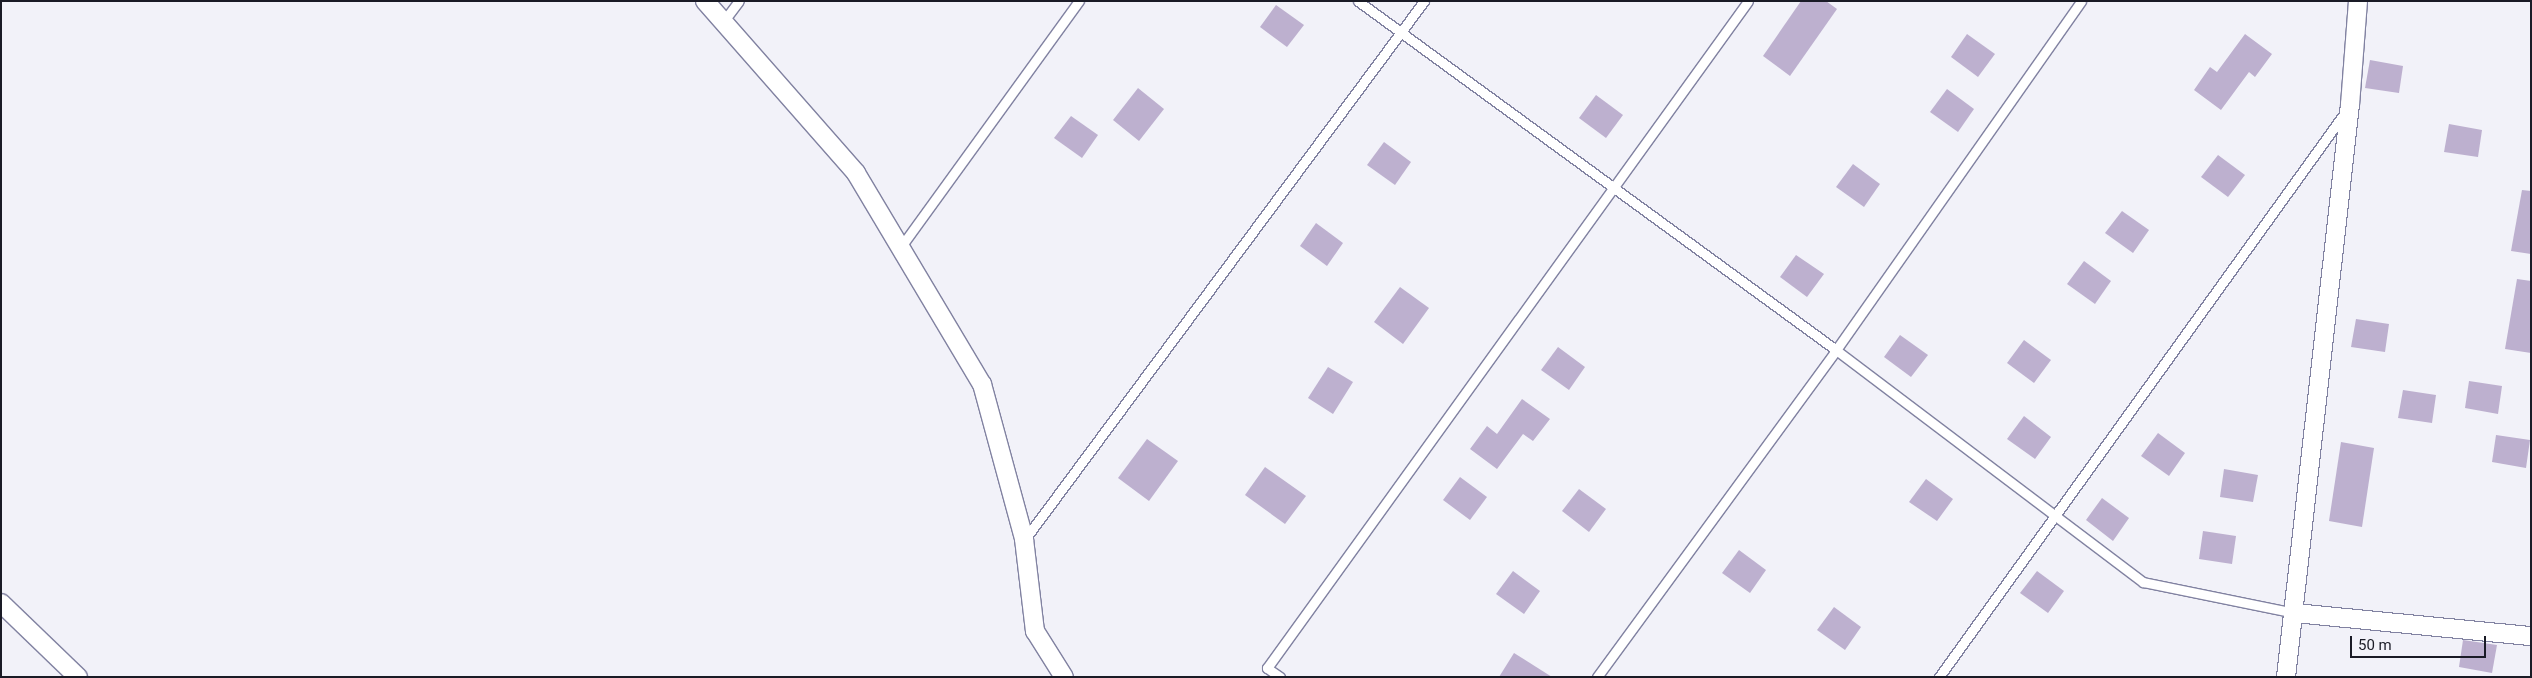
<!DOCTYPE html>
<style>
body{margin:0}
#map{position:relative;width:2532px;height:678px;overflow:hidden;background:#f2f2f9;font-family:Roboto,sans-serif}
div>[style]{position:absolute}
.building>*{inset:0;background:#bdb0cf}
.roads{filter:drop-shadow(1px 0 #8182a1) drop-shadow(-1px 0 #8182a1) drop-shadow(0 1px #8182a1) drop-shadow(0 -1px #8182a1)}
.service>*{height:9px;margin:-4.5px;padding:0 4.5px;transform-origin:4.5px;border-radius:4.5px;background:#fff}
.minor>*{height:18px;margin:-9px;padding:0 9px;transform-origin:9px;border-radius:9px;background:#fff}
span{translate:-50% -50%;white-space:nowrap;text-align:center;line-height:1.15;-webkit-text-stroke:4px #f2f2f9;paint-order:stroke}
.frame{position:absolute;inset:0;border:2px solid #1a1b26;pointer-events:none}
.scale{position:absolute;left:2350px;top:636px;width:136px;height:22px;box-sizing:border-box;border:2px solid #1a1b26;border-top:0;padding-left:6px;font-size:15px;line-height:18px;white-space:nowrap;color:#1a1b26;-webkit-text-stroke:4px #f2f2f9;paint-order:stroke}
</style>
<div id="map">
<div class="building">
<i style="clip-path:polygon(1801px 1px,1826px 1px,1837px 9px,1790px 76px,1763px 56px)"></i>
<i style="clip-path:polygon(1276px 5px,1304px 25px,1287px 47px,1260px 27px)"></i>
<i style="clip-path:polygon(1967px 34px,1995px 54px,1978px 77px,1951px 57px)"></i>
<i style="clip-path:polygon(2245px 34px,2272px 54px,2255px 77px,2249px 72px,2221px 110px,2194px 90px,2210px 67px,2217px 72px)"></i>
<i style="clip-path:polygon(2370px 60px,2403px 66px,2399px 93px,2365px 88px)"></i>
<i style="clip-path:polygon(1138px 88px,1164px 109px,1139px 141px,1113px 120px)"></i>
<i style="clip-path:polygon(1947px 89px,1974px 109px,1958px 132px,1930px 112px)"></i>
<i style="clip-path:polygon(1596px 95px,1623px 115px,1606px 138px,1579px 118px)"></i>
<i style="clip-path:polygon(1071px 116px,1098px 135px,1082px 158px,1054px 138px)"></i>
<i style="clip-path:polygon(2449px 124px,2482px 130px,2478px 157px,2444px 152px)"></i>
<i style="clip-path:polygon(1384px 142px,1411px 162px,1395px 185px,1367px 165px)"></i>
<i style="clip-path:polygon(2218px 155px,2245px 175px,2228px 197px,2201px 177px)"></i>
<i style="clip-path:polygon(1853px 164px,1880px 184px,1864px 207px,1836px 187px)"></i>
<i style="clip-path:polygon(2522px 190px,2531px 191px,2531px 254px,2511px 251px)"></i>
<i style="clip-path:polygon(2122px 211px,2149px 230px,2133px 253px,2105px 233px)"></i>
<i style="clip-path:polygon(1316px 223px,1343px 243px,1327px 266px,1300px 246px)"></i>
<i style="clip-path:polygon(1796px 255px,1824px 274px,1807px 297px,1780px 277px)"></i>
<i style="clip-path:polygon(2084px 261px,2111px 281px,2095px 304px,2067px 284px)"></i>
<i style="clip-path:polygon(2517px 279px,2531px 281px,2531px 353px,2505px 349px)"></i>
<i style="clip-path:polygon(1400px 287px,1429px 308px,1403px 344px,1374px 322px)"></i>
<i style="clip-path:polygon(2356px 319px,2389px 324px,2385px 352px,2351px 347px)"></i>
<i style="clip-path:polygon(1900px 335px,1928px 355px,1911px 377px,1884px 357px)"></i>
<i style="clip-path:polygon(2024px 340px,2051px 360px,2034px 383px,2007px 363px)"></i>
<i style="clip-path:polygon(1558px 347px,1585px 367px,1569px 390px,1541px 370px)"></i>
<i style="clip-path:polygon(1328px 367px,1353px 382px,1333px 414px,1308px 398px)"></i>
<i style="clip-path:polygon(2469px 381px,2502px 386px,2498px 414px,2465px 408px)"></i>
<i style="clip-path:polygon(2403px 390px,2436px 395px,2432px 423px,2398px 418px)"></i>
<i style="clip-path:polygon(1522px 399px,1550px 419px,1533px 441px,1523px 434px,1497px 469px,1470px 449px,1487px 426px,1497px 434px)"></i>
<i style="clip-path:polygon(2024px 416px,2051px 437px,2035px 459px,2007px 439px)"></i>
<i style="clip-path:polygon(2158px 433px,2185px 453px,2169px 476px,2141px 456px)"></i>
<i style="clip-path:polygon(2496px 435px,2530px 440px,2526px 468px,2492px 462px)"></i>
<i style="clip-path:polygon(1147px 439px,1178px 461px,1149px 501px,1118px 478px)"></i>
<i style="clip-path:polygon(2341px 442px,2374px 448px,2362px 527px,2329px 521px)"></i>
<i style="clip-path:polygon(1265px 467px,1306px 496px,1285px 524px,1245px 495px)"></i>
<i style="clip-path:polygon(2224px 469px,2258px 475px,2253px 502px,2220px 497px)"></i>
<i style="clip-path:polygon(1460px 477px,1487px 497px,1470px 520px,1443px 500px)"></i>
<i style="clip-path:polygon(1926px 479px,1953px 499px,1937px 521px,1909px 502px)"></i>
<i style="clip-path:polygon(1579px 489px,1606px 509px,1589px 532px,1562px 511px)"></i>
<i style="clip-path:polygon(2102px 498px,2129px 518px,2113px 541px,2086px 520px)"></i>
<i style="clip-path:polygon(2203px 531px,2236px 536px,2232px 564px,2199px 559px)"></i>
<i style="clip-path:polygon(1739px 550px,1766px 570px,1750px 593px,1722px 573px)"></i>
<i style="clip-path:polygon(1513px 571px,1540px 591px,1524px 614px,1496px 594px)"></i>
<i style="clip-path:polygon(2037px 571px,2064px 591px,2048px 613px,2020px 593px)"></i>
<i style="clip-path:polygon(1834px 607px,1861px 627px,1845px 650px,1817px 630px)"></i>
<i style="clip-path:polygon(2463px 640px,2497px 645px,2492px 673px,2459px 667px)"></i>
<i style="clip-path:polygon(1514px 653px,1552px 677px,1499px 677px)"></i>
</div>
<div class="roads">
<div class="service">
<i style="left:1358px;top:1px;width:592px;rotate:36.13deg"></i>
<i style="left:1836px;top:350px;width:385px;rotate:37.1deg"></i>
<i style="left:2143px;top:582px;width:155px;rotate:11.5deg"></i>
<i style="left:723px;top:22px;width:26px;rotate:-53deg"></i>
<i style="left:900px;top:248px;width:305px;rotate:-54.1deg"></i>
<i style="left:1025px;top:539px;width:670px;rotate:-53.44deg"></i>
<i style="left:1280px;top:677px;width:16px;rotate:-145deg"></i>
<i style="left:1267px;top:668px;width:822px;rotate:-54.2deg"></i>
<i style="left:1597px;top:677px;width:405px;rotate:-53.8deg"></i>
<i style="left:1836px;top:350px;width:426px;rotate:-54.9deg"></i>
<i style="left:1939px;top:677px;width:697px;rotate:-54.28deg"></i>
</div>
<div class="minor">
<i style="left:705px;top:1px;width:229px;rotate:48.7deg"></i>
<i style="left:856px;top:173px;width:246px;rotate:59.2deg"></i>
<i style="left:982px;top:384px;width:161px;rotate:74.8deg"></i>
<i style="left:1024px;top:539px;width:93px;rotate:83.2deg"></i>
<i style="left:1035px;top:631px;width:54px;rotate:57.8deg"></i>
<i style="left:1px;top:603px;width:107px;rotate:43.9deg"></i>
<i style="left:2295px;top:613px;width:237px;rotate:5.6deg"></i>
<i style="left:2286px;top:677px;width:576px;rotate:-83.62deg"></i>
<i style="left:2350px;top:105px;width:104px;rotate:-85.6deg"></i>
</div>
</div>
<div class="frame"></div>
<div class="scale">50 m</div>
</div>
